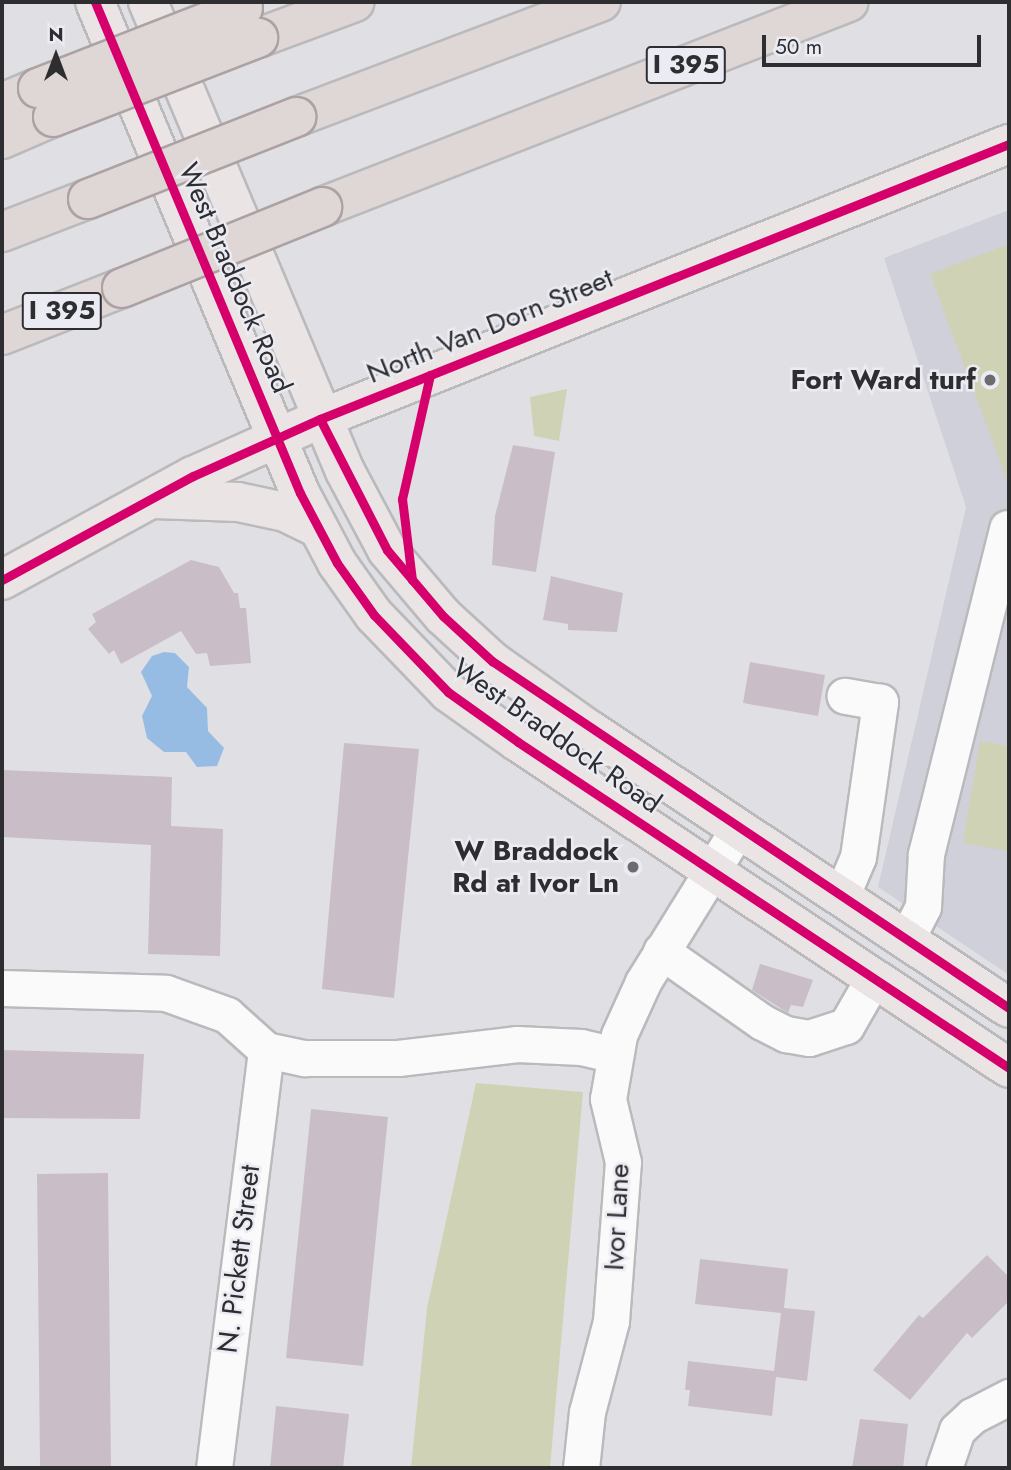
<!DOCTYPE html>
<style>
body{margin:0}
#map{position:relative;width:1011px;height:1470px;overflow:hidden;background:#e0e0e4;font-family:Jost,sans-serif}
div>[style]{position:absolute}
.built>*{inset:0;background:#d0d0da}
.green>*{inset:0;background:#d0d2b5}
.water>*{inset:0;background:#97bce3}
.building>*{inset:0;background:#c9bdc8}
.roads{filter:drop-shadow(2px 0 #bababd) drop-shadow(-2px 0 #bababd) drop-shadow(0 2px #bababd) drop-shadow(0 -2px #bababd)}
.minor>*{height:35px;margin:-17.5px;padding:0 17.5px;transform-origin:17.5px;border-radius:17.5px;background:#fafafb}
.major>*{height:38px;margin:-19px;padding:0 19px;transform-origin:19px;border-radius:19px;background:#eae4e4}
.highway>*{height:38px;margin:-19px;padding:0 19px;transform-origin:19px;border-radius:19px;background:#dfd6d6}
.bridges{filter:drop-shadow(2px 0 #aca2a3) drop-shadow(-2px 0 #aca2a3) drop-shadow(0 2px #aca2a3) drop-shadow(0 -2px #aca2a3)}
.highway-bridge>*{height:38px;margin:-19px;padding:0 19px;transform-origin:19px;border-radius:19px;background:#dfd6d6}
.cycleway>*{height:9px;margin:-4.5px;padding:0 4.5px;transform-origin:4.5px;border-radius:4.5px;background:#d6006c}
.dots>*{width:19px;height:19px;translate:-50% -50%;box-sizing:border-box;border:4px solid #ebebf3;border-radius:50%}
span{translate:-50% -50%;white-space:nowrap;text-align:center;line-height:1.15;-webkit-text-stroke:5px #ebebf3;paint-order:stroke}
.shield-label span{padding:2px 5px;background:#ebebf3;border:2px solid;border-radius:5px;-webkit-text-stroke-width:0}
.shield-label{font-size:26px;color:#2e2e31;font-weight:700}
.street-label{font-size:28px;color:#2e2e31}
.poi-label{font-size:28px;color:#2e2e31;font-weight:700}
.right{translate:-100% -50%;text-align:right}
.frame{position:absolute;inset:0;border:4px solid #2e2e31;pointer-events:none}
.north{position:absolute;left:21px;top:21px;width:70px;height:70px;-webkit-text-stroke:5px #ebebf3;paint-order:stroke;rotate:0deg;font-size:19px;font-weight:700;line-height:28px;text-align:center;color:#2e2e31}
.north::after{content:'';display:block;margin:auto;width:24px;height:32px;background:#2e2e31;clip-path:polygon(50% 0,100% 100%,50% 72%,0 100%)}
.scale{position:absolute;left:762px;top:35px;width:219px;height:32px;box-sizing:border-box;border:4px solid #2e2e31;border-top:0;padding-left:9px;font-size:21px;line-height:24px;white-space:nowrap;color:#2e2e31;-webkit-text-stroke:5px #ebebf3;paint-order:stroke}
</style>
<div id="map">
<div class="built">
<i style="clip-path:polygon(1009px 210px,1009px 975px,878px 887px,966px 507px,884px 258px)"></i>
</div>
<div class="green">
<i style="clip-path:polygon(1009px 244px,1009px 486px,930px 274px)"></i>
<i style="clip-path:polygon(567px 389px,559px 441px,534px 436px,530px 397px)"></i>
<i style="clip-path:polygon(980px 741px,1009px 746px,1009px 851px,963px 843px)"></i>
<i style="clip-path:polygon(476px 1083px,583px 1092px,550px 1468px,411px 1468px,427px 1308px)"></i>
</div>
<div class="water">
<i style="clip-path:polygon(164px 652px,175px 653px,189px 667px,187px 687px,207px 708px,208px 731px,224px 748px,217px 766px,197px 767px,186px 752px,164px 752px,147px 738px,142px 716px,152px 696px,141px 672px,152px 656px)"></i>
</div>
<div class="building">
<i style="clip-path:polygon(513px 445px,555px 452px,536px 572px,492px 565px,495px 516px)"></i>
<i style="clip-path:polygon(191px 560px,219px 567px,234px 593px,238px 593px,240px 608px,246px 608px,251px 663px,210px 666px,207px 653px,196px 654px,181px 631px,121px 664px,114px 650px,109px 654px,88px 629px,96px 622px,92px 614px)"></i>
<i style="clip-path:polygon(551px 576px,623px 593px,617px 632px,568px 630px,568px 624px,543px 620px)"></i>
<i style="clip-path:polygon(750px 662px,825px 675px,818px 716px,743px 703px)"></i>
<i style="clip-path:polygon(344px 743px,419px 749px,394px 998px,322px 989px)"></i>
<i style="clip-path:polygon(2px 770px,172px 777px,171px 826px,223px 829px,220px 956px,148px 954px,151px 845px,2px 837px)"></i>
<i style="clip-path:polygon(760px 964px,813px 980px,803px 1007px,791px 1005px,788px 1013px,752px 990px)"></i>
<i style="clip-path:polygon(2px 1050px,144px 1054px,140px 1119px,2px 1118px)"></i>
<i style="clip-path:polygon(311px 1109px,388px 1117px,363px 1366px,286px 1358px)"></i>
<i style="clip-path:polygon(108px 1173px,111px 1468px,40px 1468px,37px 1174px)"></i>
<i style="clip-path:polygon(987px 1255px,1009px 1277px,1009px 1301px,972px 1338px,967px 1333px,910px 1400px,873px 1370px,919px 1315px,923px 1318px)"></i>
<i style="clip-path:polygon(700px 1259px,788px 1269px,784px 1308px,815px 1311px,807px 1381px,776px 1377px,772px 1416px,688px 1406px,690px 1390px,685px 1390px,688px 1361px,774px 1371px,781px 1313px,695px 1304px)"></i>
<i style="clip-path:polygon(276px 1406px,349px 1414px,343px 1468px,270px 1468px)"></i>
<i style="clip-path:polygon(860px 1419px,908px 1424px,903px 1468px,852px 1468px)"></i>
</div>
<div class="roads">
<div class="minor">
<i style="left:841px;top:897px;width:43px;rotate:-67deg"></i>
<i style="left:858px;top:857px;width:157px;rotate:-81.9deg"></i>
<i style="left:880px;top:702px;width:36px;rotate:-170deg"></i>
<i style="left:906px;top:940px;width:37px;rotate:-63deg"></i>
<i style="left:923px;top:907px;width:53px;rotate:-86.8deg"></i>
<i style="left:926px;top:854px;width:336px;rotate:-76deg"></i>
<i style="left:661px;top:951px;width:123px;rotate:35.1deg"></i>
<i style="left:762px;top:1022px;width:27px;rotate:27deg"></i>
<i style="left:786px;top:1034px;width:23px;rotate:10deg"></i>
<i style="left:809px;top:1038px;width:39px;rotate:-18deg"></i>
<i style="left:846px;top:1026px;width:54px;rotate:-60.1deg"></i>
<i style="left:2px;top:988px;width:164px;rotate:1.7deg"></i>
<i style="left:166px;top:993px;width:65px;rotate:19.8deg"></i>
<i style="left:227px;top:1015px;width:52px;rotate:41.9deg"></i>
<i style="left:266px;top:1050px;width:40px;rotate:12deg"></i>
<i style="left:305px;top:1058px;width:93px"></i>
<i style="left:398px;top:1058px;width:120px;rotate:-6.7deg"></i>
<i style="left:517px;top:1044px;width:64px;rotate:2.7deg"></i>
<i style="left:581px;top:1047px;width:35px;rotate:13deg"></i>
<i style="left:214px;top:1468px;width:421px;rotate:-82.9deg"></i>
<i style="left:581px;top:1468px;width:56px;rotate:-83.9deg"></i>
<i style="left:587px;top:1412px;width:94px;rotate:-75.2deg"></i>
<i style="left:611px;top:1321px;width:159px;rotate:-85.7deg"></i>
<i style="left:623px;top:1162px;width:65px;rotate:-103.4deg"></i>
<i style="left:608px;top:1099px;width:65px;rotate:-80.2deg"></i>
<i style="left:619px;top:1035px;width:58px;rotate:-65.6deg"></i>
<i style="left:643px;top:982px;width:180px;rotate:-58.2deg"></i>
<i style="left:944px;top:1468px;width:40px;rotate:-71.1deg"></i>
<i style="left:957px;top:1430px;width:21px;rotate:-43deg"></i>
<i style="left:972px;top:1416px;width:42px;rotate:-27.2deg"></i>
</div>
<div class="major">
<i style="left:95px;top:2px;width:532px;rotate:67.34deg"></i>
<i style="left:300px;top:493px;width:79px;rotate:62.1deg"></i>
<i style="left:337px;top:563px;width:64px;rotate:54.6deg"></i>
<i style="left:374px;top:615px;width:107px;rotate:46.1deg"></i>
<i style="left:448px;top:692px;width:86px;rotate:35.5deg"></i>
<i style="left:518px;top:742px;width:589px;rotate:33.58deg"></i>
<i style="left:148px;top:2px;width:509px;rotate:67.22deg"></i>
<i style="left:345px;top:471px;width:89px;rotate:62deg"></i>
<i style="left:387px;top:550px;width:87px;rotate:49.7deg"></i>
<i style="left:443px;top:616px;width:67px;rotate:42.6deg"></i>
<i style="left:492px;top:661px;width:121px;rotate:35.3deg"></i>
<i style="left:591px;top:731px;width:501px;rotate:33.53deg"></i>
<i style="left:154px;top:499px;width:84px;rotate:2deg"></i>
<i style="left:238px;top:502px;width:48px;rotate:12deg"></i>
<i style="left:285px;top:512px;width:37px;rotate:26deg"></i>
<i style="left:2px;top:580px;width:217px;rotate:-28.6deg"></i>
<i style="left:193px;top:476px;width:139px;rotate:-24.2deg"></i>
<i style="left:320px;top:419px;width:742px;rotate:-21.76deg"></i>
</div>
<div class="highway">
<i style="left:258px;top:38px;width:103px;rotate:-20.4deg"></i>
<i style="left:2px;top:103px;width:39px;rotate:-23deg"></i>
<i style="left:296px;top:117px;width:326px;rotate:-20.7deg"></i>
<i style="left:2px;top:139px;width:56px;rotate:-23.3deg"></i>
<i style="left:322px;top:207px;width:565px;rotate:-21.26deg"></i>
<i style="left:2px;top:232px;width:92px;rotate:-21deg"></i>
<i style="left:2px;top:335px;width:129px;rotate:-21.4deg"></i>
</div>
</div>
<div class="bridges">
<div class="highway-bridge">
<i style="left:38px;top:88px;width:220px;rotate:-21.3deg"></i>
<i style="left:53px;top:117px;width:220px;rotate:-21.1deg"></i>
<i style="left:88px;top:199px;width:224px;rotate:-21.5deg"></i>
<i style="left:122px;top:288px;width:216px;rotate:-22deg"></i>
</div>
</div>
<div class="cycleway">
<i style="left:95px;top:2px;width:532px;rotate:67.34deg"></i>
<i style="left:300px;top:493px;width:79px;rotate:62.1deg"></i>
<i style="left:337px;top:563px;width:64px;rotate:54.6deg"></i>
<i style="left:374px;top:615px;width:107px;rotate:46.1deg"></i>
<i style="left:448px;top:692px;width:86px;rotate:35.5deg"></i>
<i style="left:518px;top:742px;width:589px;rotate:33.58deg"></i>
<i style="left:320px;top:419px;width:147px;rotate:62.9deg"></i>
<i style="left:387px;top:550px;width:87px;rotate:49.7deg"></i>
<i style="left:443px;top:616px;width:67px;rotate:42.6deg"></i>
<i style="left:492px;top:661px;width:623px;rotate:33.87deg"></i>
<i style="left:2px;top:580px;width:217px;rotate:-28.6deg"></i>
<i style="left:193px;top:476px;width:139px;rotate:-24.2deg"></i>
<i style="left:320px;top:419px;width:742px;rotate:-21.76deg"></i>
<i style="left:412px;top:580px;width:82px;rotate:-97deg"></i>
<i style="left:402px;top:499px;width:127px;rotate:-77.3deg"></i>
</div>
<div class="dots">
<i style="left:990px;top:380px;background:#6c6c70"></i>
<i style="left:633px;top:867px;background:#6c6c70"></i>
</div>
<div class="shield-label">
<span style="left:686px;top:65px">I 395</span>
<span style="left:62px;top:311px">I 395</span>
</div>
<div class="street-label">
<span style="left:235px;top:278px;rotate:67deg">West Braddock Road</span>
<span style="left:490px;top:326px;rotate:-22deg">North Van Dorn Street</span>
<span style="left:557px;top:736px;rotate:35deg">West Braddock Road</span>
<span style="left:617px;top:1217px;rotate:-87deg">Ivor Lane</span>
<span style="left:239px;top:1259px;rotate:-83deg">N. Pickett Street</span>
</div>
<div class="poi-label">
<span class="right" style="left:976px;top:380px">Fort Ward turf</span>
<span class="right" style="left:619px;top:867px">W Braddock<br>Rd at Ivor Ln</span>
</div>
<div class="frame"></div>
<div class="north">N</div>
<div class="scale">50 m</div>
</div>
